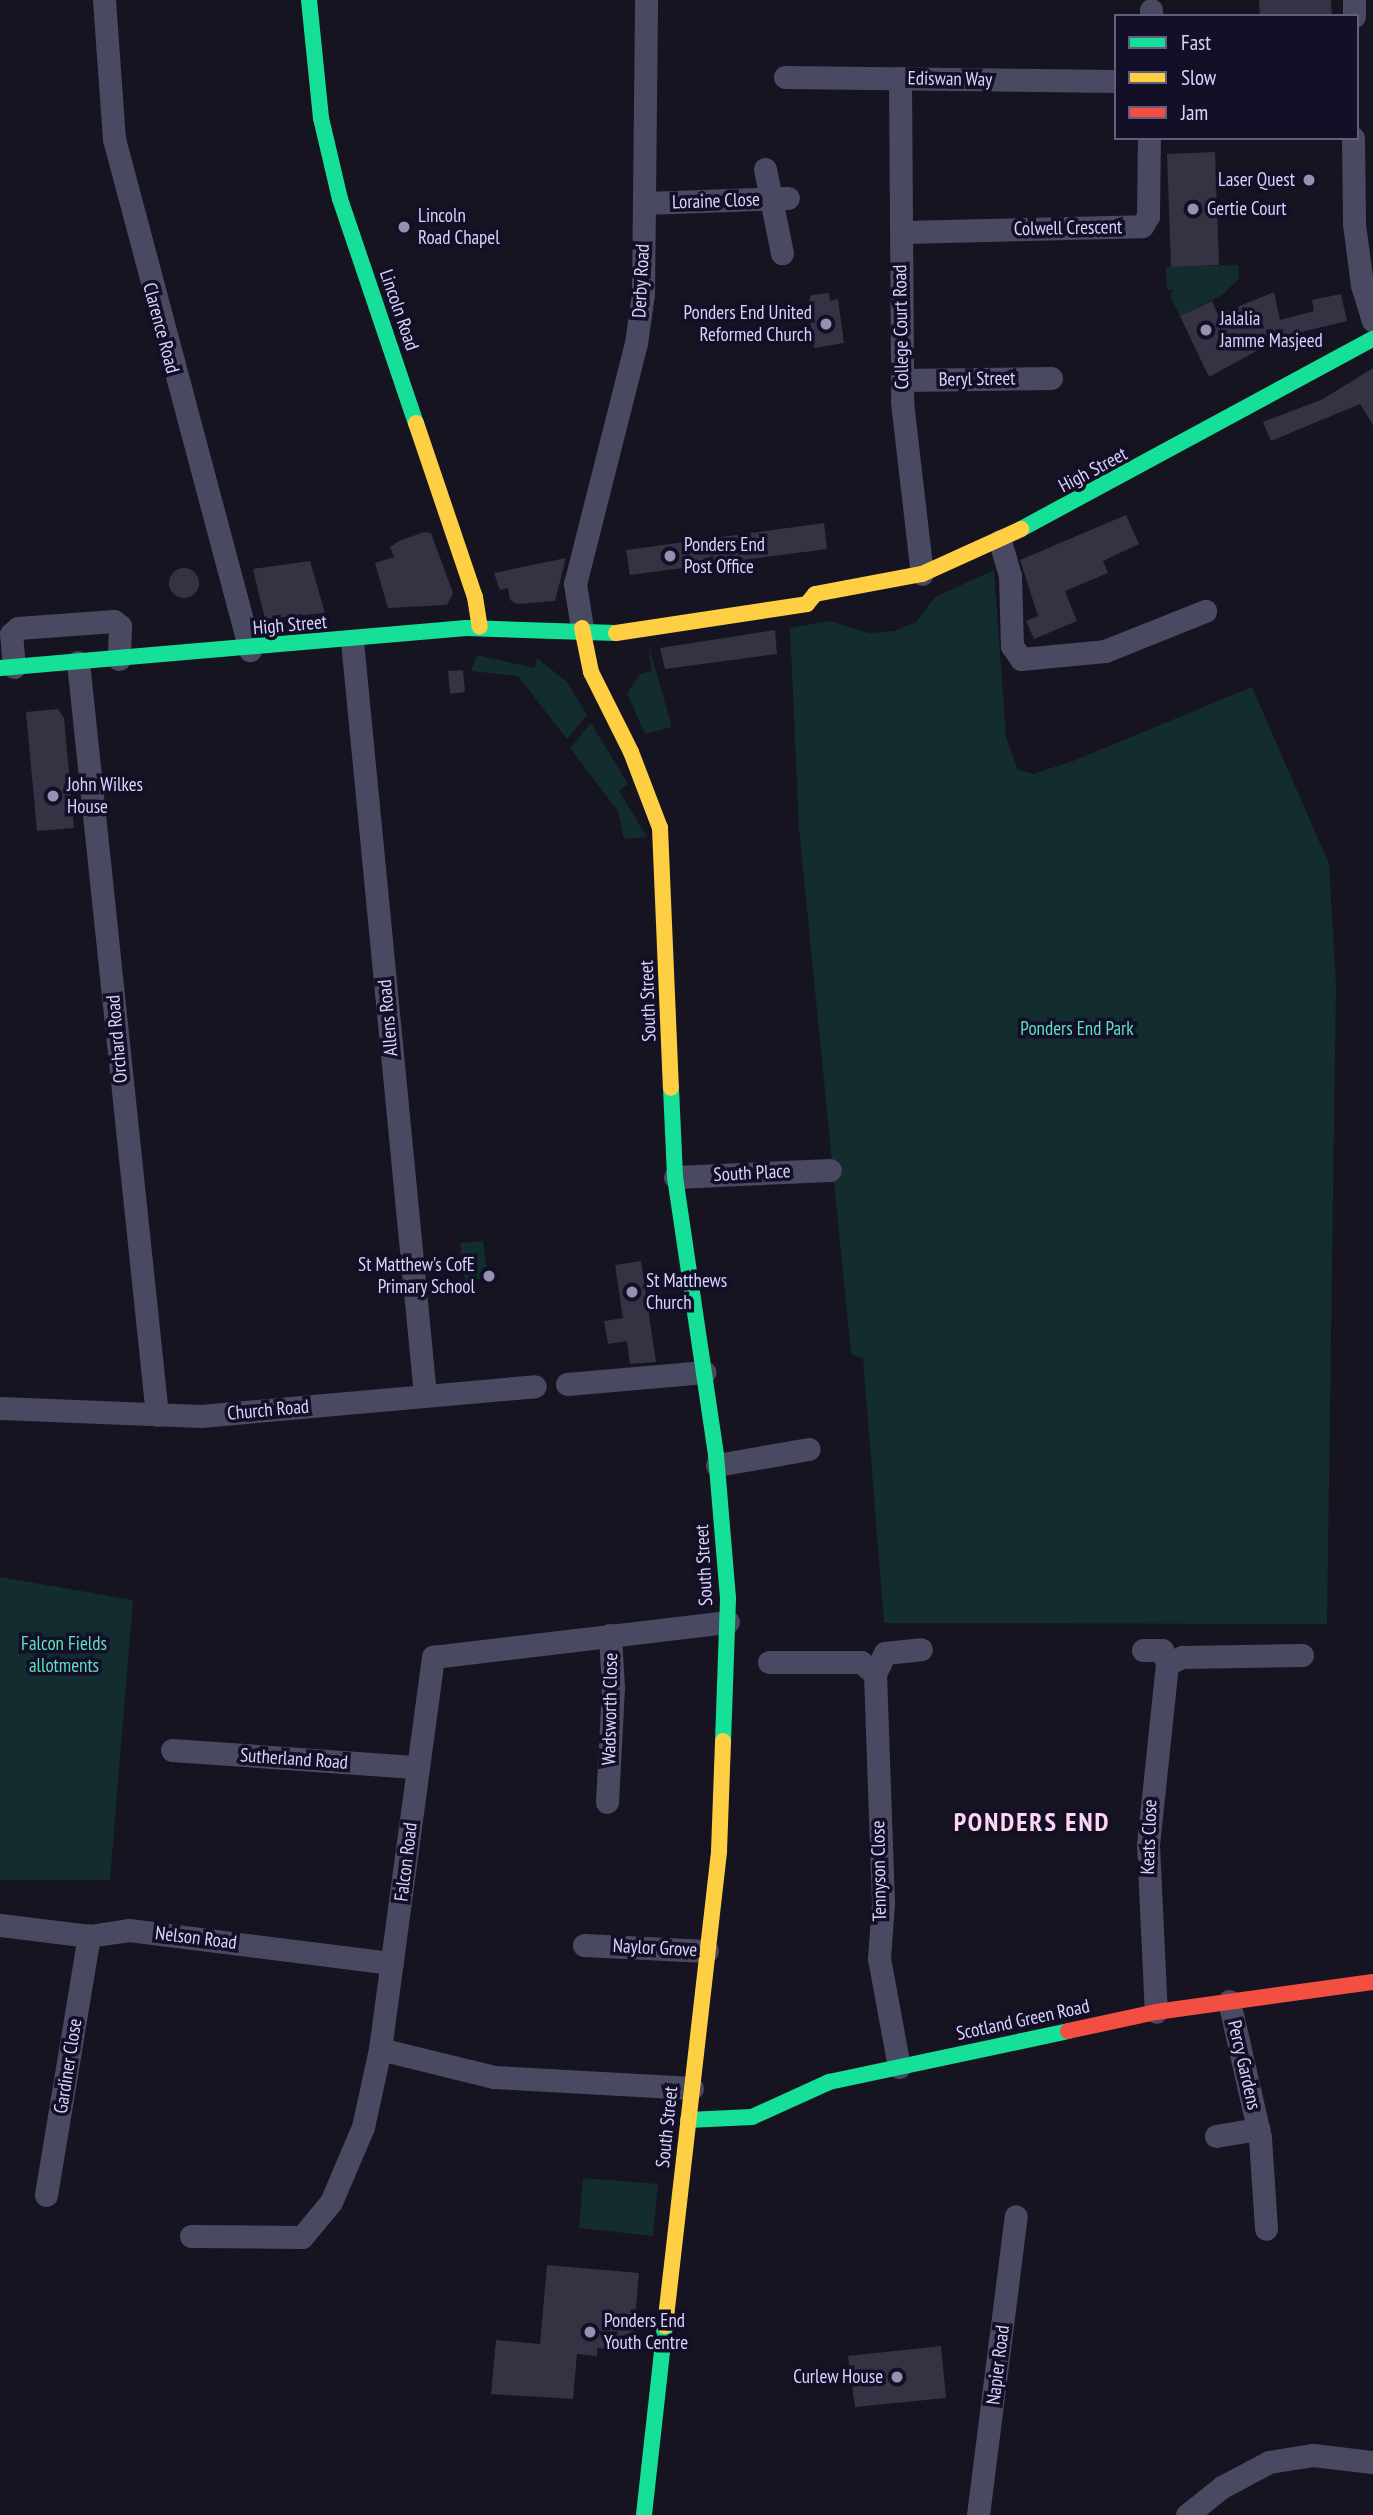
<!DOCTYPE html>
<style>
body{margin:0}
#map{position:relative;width:1373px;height:2515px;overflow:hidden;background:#161421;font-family:"PT Sans Narrow",sans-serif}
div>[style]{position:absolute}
.green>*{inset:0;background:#132c2d}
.building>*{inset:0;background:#343243}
.round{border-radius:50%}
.street>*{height:23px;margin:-11.5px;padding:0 11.5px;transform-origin:11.5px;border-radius:11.5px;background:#4a4962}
.fast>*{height:16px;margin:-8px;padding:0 8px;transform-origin:8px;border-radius:8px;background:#16e098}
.slow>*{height:16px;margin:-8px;padding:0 8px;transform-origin:8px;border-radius:8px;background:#ffcf43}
.jam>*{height:16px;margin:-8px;padding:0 8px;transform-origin:8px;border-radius:8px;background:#f24e42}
.dots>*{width:19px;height:19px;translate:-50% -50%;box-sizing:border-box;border:4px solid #130f26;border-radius:50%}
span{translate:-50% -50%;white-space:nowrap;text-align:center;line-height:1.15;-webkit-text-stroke:7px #130f26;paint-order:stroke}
.street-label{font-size:19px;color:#d9d4ff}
.poi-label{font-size:19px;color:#d9d4ff}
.right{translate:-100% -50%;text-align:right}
.left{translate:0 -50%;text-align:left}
.park-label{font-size:19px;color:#5fe0c0}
.district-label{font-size:26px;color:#ffd6f0;font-weight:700;letter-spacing:2px}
.legend{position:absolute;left:1114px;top:14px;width:245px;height:126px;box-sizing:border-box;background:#130f26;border:2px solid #625e7d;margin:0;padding:9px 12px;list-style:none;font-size:21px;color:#d9d4ff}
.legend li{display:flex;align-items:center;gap:14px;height:35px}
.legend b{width:35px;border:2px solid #625e7d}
</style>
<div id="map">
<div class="green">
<i style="clip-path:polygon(1238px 265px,1239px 279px,1222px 295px,1180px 316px,1170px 297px,1173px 290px,1167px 290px,1166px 267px)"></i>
<i style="clip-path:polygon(994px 570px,1006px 737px,1018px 770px,1033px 774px,1073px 761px,1252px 687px,1329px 864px,1336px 985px,1327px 1624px,884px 1623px,863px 1358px,851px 1354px,799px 828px,790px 628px,830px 621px,869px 633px,894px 631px,916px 622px,935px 597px)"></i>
<i style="clip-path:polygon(648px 644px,672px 727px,645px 734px,627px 693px,640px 674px,652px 671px)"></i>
<i style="clip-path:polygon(477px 655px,535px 668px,537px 658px,567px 682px,587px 715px,567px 739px,518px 676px,471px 671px)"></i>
<i style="clip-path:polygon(591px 723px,628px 784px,619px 791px,647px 837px,624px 839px,618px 811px,570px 748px)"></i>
<i style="clip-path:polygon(483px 1241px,488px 1278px,465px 1281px,460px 1243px)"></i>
<i style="clip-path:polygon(0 1577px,133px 1600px,110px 1880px,0 1880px)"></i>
<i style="clip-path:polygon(583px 2178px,658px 2184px,653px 2236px,579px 2228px)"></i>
</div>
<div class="building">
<i style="clip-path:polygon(1259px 0,1331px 0,1332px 16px,1260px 16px)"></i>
<i style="clip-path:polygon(1215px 152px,1219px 265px,1171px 267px,1167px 154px)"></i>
<i style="clip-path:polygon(1274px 292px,1280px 320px,1314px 311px,1312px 300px,1341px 294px,1347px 321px,1284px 336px,1209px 377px,1180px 316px,1212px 301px,1218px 315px)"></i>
<i style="clip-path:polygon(829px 293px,830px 301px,838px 299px,844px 343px,814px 348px,808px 305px,811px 295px)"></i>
<i style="clip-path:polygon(1373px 368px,1373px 425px,1360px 404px,1271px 441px,1263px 422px,1323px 399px)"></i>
<i style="clip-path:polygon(1126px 515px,1139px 544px,1103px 561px,1108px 573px,1065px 591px,1077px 621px,1034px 639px,1026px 621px,1038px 616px,1020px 560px)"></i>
<i style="clip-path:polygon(824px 523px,827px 549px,630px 575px,626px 550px)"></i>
<i style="clip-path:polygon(424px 532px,431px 533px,453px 593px,447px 605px,388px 608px,375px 563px,394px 557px,390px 547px,399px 541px)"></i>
<i style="clip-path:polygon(566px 558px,555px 601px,517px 604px,510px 600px,508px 588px,500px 590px,494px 573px)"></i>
<i style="clip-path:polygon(310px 561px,325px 613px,265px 619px,253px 569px)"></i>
<i class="round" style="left:169px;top:568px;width:30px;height:30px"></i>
<i style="clip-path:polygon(775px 630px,777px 654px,665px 669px,660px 648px)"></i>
<i style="clip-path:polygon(463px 670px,465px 692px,450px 694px,448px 671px)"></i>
<i style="clip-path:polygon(58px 709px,64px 718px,74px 828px,37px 831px,26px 712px)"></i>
<i style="clip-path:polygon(641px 1261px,656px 1362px,630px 1364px,627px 1341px,608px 1344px,604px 1321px,623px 1318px,615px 1265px)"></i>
<i style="clip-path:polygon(547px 2265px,639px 2273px,632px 2351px,597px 2348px,597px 2356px,577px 2354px,573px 2399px,491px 2394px,496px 2340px,540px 2344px)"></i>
<i style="clip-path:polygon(941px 2346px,946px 2398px,855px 2407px,848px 2356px)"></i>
</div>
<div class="street">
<i style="left:104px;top:0;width:139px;rotate:85.9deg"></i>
<i style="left:114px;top:139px;width:529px;rotate:75.1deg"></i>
<i style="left:1151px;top:16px;width:6px;rotate:-90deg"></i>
<i style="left:1354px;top:16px;width:16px;rotate:-90deg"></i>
<i style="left:785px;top:77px;width:331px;rotate:0.7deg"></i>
<i style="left:900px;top:78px;width:324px;rotate:89.6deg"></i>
<i style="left:902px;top:402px;width:173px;rotate:83.4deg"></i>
<i style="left:1353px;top:138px;width:86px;rotate:89.3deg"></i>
<i style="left:1354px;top:224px;width:62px;rotate:82.5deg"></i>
<i style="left:1362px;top:285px;width:37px;rotate:73deg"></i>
<i style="left:765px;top:169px;width:86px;rotate:78.6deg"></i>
<i style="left:644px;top:203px;width:144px;rotate:-2deg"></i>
<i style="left:903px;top:232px;width:239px;rotate:-1.4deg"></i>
<i style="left:1142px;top:226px;width:12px;rotate:-59deg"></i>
<i style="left:1148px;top:216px;width:78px;rotate:-89.3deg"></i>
<i style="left:902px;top:380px;width:149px;rotate:-0.8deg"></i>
<i style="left:1000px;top:541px;width:35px;rotate:74deg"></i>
<i style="left:1010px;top:575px;width:71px;rotate:88.4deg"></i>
<i style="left:1012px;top:646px;width:16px;rotate:55deg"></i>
<i style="left:1021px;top:659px;width:84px;rotate:-5.4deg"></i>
<i style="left:1105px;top:651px;width:108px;rotate:-21.8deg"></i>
<i style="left:582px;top:628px;width:45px;rotate:-99deg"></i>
<i style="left:575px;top:584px;width:249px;rotate:-75.8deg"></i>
<i style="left:636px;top:343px;width:49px;rotate:-81.9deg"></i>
<i style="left:643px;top:294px;width:294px;rotate:-89.4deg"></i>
<i style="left:352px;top:641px;width:758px;rotate:84.47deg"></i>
<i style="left:78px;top:662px;width:757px;rotate:84.01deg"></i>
<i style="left:14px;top:667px;width:33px;rotate:-95deg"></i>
<i style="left:11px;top:634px;width:9px;rotate:-41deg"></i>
<i style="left:18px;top:628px;width:96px;rotate:-4.2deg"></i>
<i style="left:114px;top:621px;width:8px;rotate:40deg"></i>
<i style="left:120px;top:626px;width:33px;rotate:92deg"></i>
<i style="left:675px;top:1177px;width:155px;rotate:-2.6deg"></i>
<i style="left:567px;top:1384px;width:138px;rotate:-5deg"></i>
<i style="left:0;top:1408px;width:201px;rotate:2.3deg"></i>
<i style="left:201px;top:1416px;width:335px;rotate:-5.1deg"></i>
<i style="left:717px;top:1465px;width:93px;rotate:-9.9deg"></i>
<i style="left:1143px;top:1650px;width:19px"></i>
<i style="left:1162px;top:1650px;width:15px;rotate:70deg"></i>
<i style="left:1167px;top:1664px;width:182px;rotate:96deg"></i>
<i style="left:1148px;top:1845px;width:167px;rotate:87.3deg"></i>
<i style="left:769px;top:1662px;width:92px"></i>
<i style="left:861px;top:1662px;width:18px;rotate:41deg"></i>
<i style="left:1167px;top:1664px;width:17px;rotate:-25deg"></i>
<i style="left:1182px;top:1657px;width:120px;rotate:-1deg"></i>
<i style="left:172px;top:1750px;width:246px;rotate:4deg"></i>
<i style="left:607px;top:1802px;width:113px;rotate:-87deg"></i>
<i style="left:613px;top:1689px;width:54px;rotate:-93.2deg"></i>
<i style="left:0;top:1925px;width:90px;rotate:7deg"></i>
<i style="left:89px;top:1936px;width:40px;rotate:-8.5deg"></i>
<i style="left:129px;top:1930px;width:265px;rotate:7.2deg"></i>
<i style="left:584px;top:1945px;width:123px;rotate:2.8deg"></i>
<i style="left:1229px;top:2001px;width:140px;rotate:77.2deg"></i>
<i style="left:1260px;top:2138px;width:91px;rotate:86.2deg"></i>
<i style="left:899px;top:2067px;width:111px;rotate:-100.4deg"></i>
<i style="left:879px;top:1958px;width:55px;rotate:-85.8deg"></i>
<i style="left:883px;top:1903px;width:229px;rotate:-92deg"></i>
<i style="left:875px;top:1674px;width:23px;rotate:-65deg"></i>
<i style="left:885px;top:1653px;width:36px;rotate:-6deg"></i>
<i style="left:692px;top:2088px;width:198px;rotate:-176.8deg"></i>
<i style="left:494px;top:2077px;width:117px;rotate:-166.2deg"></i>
<i style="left:380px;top:2049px;width:396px;rotate:-82.3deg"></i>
<i style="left:433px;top:1657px;width:297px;rotate:-6.8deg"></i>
<i style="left:1216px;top:2136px;width:43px;rotate:-9.5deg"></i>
<i style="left:46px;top:2195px;width:263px;rotate:-80.6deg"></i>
<i style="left:191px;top:2236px;width:111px;rotate:0.5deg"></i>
<i style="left:302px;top:2237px;width:45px;rotate:-50.4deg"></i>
<i style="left:331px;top:2202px;width:82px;rotate:-66.9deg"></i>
<i style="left:363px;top:2127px;width:80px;rotate:-77.7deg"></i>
<i style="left:978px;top:2515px;width:301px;rotate:-82.8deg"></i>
<i style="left:1187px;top:2515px;width:45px;rotate:-38.7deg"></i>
<i style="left:1222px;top:2487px;width:53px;rotate:-28deg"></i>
<i style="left:1269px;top:2462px;width:45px;rotate:-9deg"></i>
<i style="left:1313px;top:2455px;width:60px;rotate:6.7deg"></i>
</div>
<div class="fast">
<i style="left:309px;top:0;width:119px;rotate:84.2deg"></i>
<i style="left:321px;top:118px;width:83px;rotate:76.8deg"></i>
<i style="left:340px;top:199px;width:237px;rotate:71.3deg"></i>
<i style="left:1021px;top:529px;width:400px;rotate:-28.4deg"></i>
<i style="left:0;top:668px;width:468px;rotate:-4.9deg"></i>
<i style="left:466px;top:628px;width:150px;rotate:1.9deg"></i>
<i style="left:671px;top:1088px;width:89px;rotate:87.4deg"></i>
<i style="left:675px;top:1177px;width:281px;rotate:81.6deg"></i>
<i style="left:716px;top:1455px;width:144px;rotate:85.2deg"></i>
<i style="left:728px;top:1599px;width:142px;rotate:92deg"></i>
<i style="left:688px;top:2120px;width:64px;rotate:-2.7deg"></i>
<i style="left:752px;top:2117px;width:85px;rotate:-24.4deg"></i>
<i style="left:829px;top:2082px;width:244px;rotate:-12deg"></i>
<i style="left:644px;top:2515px;width:190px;rotate:-83.7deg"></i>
</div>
<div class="slow">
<i style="left:416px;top:423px;width:184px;rotate:71.3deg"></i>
<i style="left:475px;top:597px;width:30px;rotate:81deg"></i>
<i style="left:582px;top:628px;width:45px;rotate:78.4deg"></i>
<i style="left:591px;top:672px;width:89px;rotate:63.4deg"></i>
<i style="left:631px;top:752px;width:81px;rotate:69.1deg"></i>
<i style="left:660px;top:828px;width:260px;rotate:87.6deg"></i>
<i style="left:616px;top:633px;width:193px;rotate:-8.6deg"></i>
<i style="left:807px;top:604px;width:13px;rotate:-51deg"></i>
<i style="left:815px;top:594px;width:109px;rotate:-10.6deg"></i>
<i style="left:922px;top:574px;width:109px;rotate:-24.4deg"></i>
<i style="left:665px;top:2326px;width:478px;rotate:-83.5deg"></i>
<i style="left:719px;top:1851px;width:110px;rotate:-87.9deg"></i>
</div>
<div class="jam">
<i style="left:1068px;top:2031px;width:90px;rotate:-12.2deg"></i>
<i style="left:1156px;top:2012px;width:219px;rotate:-7.9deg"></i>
</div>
<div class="dots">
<i style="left:1309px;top:180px;background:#9591b1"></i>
<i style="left:1193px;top:209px;background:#9591b1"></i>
<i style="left:404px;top:227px;background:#9591b1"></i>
<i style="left:826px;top:324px;background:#9591b1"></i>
<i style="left:1206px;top:330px;background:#9591b1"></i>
<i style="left:670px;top:556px;background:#9591b1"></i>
<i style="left:53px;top:796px;background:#9591b1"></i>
<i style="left:489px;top:1276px;background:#9591b1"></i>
<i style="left:632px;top:1292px;background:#9591b1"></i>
<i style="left:590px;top:2332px;background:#9591b1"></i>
<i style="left:897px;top:2377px;background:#9591b1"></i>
</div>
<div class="street-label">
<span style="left:950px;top:79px;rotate:1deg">Ediswan Way</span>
<span style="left:716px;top:201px;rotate:-2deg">Loraine Close</span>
<span style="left:1068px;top:228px;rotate:-1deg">Colwell Crescent</span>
<span style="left:641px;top:281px;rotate:-87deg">Derby Road</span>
<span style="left:399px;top:310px;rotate:71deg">Lincoln Road</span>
<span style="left:901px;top:327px;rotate:-91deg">College Court Road</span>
<span style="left:161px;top:328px;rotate:75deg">Clarence Road</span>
<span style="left:977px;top:379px;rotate:-1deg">Beryl Street</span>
<span style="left:1093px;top:470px;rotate:-28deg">High Street</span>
<span style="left:290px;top:625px;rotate:-5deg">High Street</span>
<span style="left:648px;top:1001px;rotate:-92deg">South Street</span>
<span style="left:388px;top:1018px;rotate:-95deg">Allens Road</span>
<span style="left:117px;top:1039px;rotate:-95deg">Orchard Road</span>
<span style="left:752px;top:1173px;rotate:-3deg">South Place</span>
<span style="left:268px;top:1410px;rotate:-5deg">Church Road</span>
<span style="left:704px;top:1565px;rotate:-93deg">South Street</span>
<span style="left:610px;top:1709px;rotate:-89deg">Wadsworth Close</span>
<span style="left:294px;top:1759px;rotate:4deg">Sutherland Road</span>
<span style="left:1149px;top:1837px;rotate:-88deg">Keats Close</span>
<span style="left:406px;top:1862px;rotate:-83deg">Falcon Road</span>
<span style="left:879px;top:1871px;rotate:-91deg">Tennyson Close</span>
<span style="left:196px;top:1938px;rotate:7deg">Nelson Road</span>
<span style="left:655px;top:1948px;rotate:3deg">Naylor Grove</span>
<span style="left:1023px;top:2020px;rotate:-12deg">Scotland Green Road</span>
<span style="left:1244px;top:2065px;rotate:77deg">Percy Gardens</span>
<span style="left:68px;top:2066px;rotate:-81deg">Gardiner Close</span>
<span style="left:667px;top:2127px;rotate:-84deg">South Street</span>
<span style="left:998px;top:2365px;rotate:-83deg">Napier Road</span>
</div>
<div class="poi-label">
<span class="right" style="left:1295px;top:180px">Laser Quest</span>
<span class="left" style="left:1207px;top:209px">Gertie Court</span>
<span class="left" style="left:418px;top:227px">Lincoln<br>Road Chapel</span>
<span class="right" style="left:812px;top:324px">Ponders End United<br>Reformed Church</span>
<span class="left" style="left:1220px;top:330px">Jalalia<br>Jamme Masjeed</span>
<span class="left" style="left:684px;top:556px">Ponders End<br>Post Office</span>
<span class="left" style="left:67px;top:796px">John Wilkes<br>House</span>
<span class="right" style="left:475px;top:1276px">St Matthew's CofE<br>Primary School</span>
<span class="left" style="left:646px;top:1292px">St Matthews<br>Church</span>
<span class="left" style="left:604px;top:2332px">Ponders End<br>Youth Centre</span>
<span class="right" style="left:883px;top:2377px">Curlew House</span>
</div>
<div class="park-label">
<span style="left:1077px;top:1029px">Ponders End Park</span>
<span style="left:64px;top:1655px">Falcon Fields<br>allotments</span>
</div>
<div class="district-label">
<span style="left:1032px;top:1822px">PONDERS END</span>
</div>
<ul class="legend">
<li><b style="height:9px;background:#16e098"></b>Fast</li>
<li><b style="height:9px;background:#ffcf43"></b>Slow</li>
<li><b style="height:9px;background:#f24e42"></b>Jam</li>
</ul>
</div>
